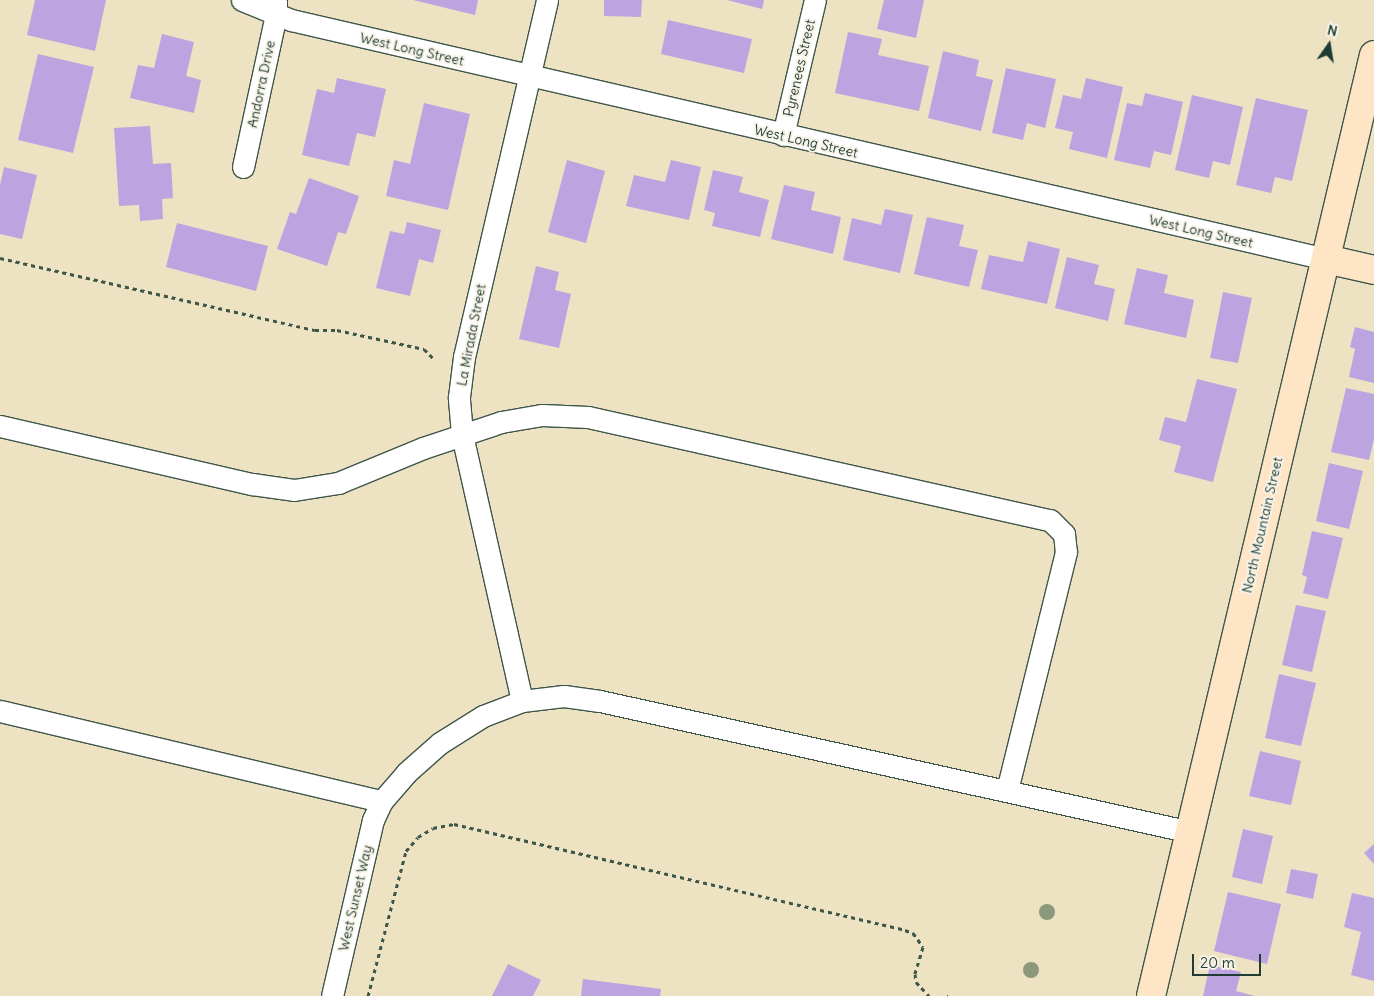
<!DOCTYPE html>
<style>
body{margin:0}
#map{position:relative;width:1374px;height:996px;overflow:hidden;background:#ede2c2;font-family:Delius,sans-serif}
div>[style]{position:absolute}
.building>*{inset:0;background:#bca4e1}
.path>*{height:3px;margin-top:-1.5px;transform-origin:0;background:repeating-linear-gradient(90deg,#3e5649 0 4px,transparent 0 8px)}
.roads{filter:drop-shadow(1px 0 #3e5649) drop-shadow(-1px 0 #3e5649) drop-shadow(0 1px #3e5649) drop-shadow(0 -1px #3e5649)}
.street>*{height:21px;margin:-10.5px;padding:0 10.5px;transform-origin:10.5px;border-radius:10.5px;background:#fff}
.secondary>*{height:28px;margin:-14px;padding:0 14px;transform-origin:14px;border-radius:14px;background:#fee5c5}
.trees>*{width:16px;height:16px;margin:-8px;border-radius:50%;background:#8c987c}
span{translate:-50% -50%;white-space:nowrap;text-align:center;line-height:1.15;-webkit-text-stroke:4px #f7f3e8;paint-order:stroke}
.street-label{font-size:14px;color:#1f3d34}
.north{position:absolute;left:1304px;top:20px;width:50px;height:50px;-webkit-text-stroke:4px #f7f3e8;paint-order:stroke;rotate:13deg;font-size:14px;font-weight:700;line-height:20px;text-align:center;color:#1f3d34}
.north::after{content:'';display:block;margin:auto;width:18px;height:22px;background:#1f3d34;clip-path:polygon(50% 0,100% 100%,50% 72%,0 100%)}
.scale{position:absolute;left:1192px;top:954px;width:69px;height:22px;box-sizing:border-box;border:2px solid #1f3d34;border-top:0;padding-left:6px;font-size:15px;line-height:18px;white-space:nowrap;color:#1f3d34;-webkit-text-stroke:4px #f7f3e8;paint-order:stroke}
</style>
<div id="map">
<div class="building">
<i style="clip-path:polygon(35px 0,106px 0,95px 51px,27px 35px)"></i>
<i style="clip-path:polygon(413px 0,478px 0,475px 15px)"></i>
<i style="clip-path:polygon(604px 0,642px 0,641px 17px,604px 16px)"></i>
<i style="clip-path:polygon(727px 0,764px 0,762px 9px)"></i>
<i style="clip-path:polygon(884px 0,924px 0,916px 38px,877px 29px)"></i>
<i style="clip-path:polygon(668px 20px,752px 39px,744px 73px,661px 54px)"></i>
<i style="clip-path:polygon(848px 32px,882px 39px,878px 55px,929px 66px,919px 111px,835px 93px)"></i>
<i style="clip-path:polygon(162px 34px,194px 42px,186px 76px,201px 80px,194px 113px,130px 98px,138px 65px,154px 68px)"></i>
<i style="clip-path:polygon(943px 51px,979px 60px,976px 76px,993px 80px,981px 131px,928px 118px)"></i>
<i style="clip-path:polygon(38px 54px,94px 67px,73px 153px,18px 140px)"></i>
<i style="clip-path:polygon(1006px 68px,1056px 79px,1045px 128px,1027px 123px,1023px 140px,992px 133px)"></i>
<i style="clip-path:polygon(337px 78px,386px 89px,375px 137px,357px 133px,349px 166px,302px 155px,317px 89px,334px 93px)"></i>
<i style="clip-path:polygon(1086px 78px,1123px 87px,1107px 158px,1069px 149px,1073px 132px,1055px 128px,1063px 95px,1081px 99px)"></i>
<i style="clip-path:polygon(1145px 93px,1183px 102px,1171px 155px,1154px 151px,1150px 168px,1114px 160px,1127px 103px,1142px 106px)"></i>
<i style="clip-path:polygon(1192px 95px,1243px 107px,1230px 165px,1213px 161px,1209px 178px,1175px 170px)"></i>
<i style="clip-path:polygon(1256px 98px,1308px 110px,1292px 181px,1275px 177px,1271px 193px,1236px 185px)"></i>
<i style="clip-path:polygon(424px 103px,470px 114px,448px 210px,386px 196px,394px 160px,410px 164px)"></i>
<i style="clip-path:polygon(150px 126px,153px 164px,171px 163px,173px 198px,162px 199px,163px 219px,140px 221px,139px 205px,119px 206px,114px 128px)"></i>
<i style="clip-path:polygon(567px 160px,605px 171px,586px 243px,548px 232px)"></i>
<i style="clip-path:polygon(671px 160px,701px 167px,689px 220px,626px 206px,634px 175px,665px 182px)"></i>
<i style="clip-path:polygon(4px 167px,37px 175px,22px 239px,0 234px,0 185px)"></i>
<i style="clip-path:polygon(713px 170px,743px 177px,739px 192px,769px 200px,760px 237px,712px 226px,715px 213px,704px 210px)"></i>
<i style="clip-path:polygon(309px 178px,359px 196px,346px 234px,338px 232px,327px 266px,277px 249px,290px 212px,296px 214px)"></i>
<i style="clip-path:polygon(784px 185px,815px 192px,811px 210px,841px 217px,833px 254px,771px 239px)"></i>
<i style="clip-path:polygon(885px 209px,913px 215px,900px 273px,843px 260px,852px 218px,881px 225px)"></i>
<i style="clip-path:polygon(927px 217px,964px 225px,959px 246px,978px 250px,969px 287px,914px 274px)"></i>
<i style="clip-path:polygon(407px 222px,441px 230px,433px 263px,419px 259px,410px 296px,376px 288px,390px 231px,404px 234px)"></i>
<i style="clip-path:polygon(177px 223px,268px 246px,256px 291px,166px 267px)"></i>
<i style="clip-path:polygon(1028px 241px,1060px 249px,1047px 304px,981px 289px,989px 255px,1023px 262px)"></i>
<i style="clip-path:polygon(1067px 257px,1099px 265px,1094px 284px,1115px 289px,1108px 321px,1055px 308px)"></i>
<i style="clip-path:polygon(536px 266px,559px 272px,555px 290px,571px 294px,559px 348px,519px 339px)"></i>
<i style="clip-path:polygon(1137px 268px,1168px 275px,1164px 293px,1194px 300px,1186px 338px,1124px 324px)"></i>
<i style="clip-path:polygon(1223px 292px,1252px 298px,1238px 363px,1210px 358px)"></i>
<i style="clip-path:polygon(1355px 327px,1374px 332px,1374px 383px,1349px 377px,1355px 349px,1350px 347px)"></i>
<i style="clip-path:polygon(1197px 379px,1237px 389px,1213px 482px,1174px 472px,1181px 446px,1159px 440px,1165px 417px,1186px 422px)"></i>
<i style="clip-path:polygon(1346px 388px,1374px 394px,1374px 439px,1369px 460px,1331px 452px)"></i>
<i style="clip-path:polygon(1329px 463px,1363px 471px,1349px 529px,1316px 521px)"></i>
<i style="clip-path:polygon(1312px 531px,1343px 538px,1328px 599px,1303px 593px,1307px 577px,1302px 575px)"></i>
<i style="clip-path:polygon(1296px 605px,1326px 611px,1312px 672px,1282px 665px)"></i>
<i style="clip-path:polygon(1279px 674px,1316px 683px,1301px 746px,1265px 738px)"></i>
<i style="clip-path:polygon(1260px 751px,1301px 761px,1291px 805px,1249px 796px)"></i>
<i style="clip-path:polygon(1243px 829px,1273px 836px,1262px 884px,1232px 877px)"></i>
<i style="clip-path:polygon(1374px 844px,1374px 864px,1364px 853px)"></i>
<i style="clip-path:polygon(1291px 869px,1318px 874px,1313px 899px,1286px 893px)"></i>
<i style="clip-path:polygon(1228px 892px,1281px 904px,1267px 964px,1214px 951px)"></i>
<i style="clip-path:polygon(1352px 893px,1374px 898px,1374px 981px,1351px 975px,1361px 932px,1344px 927px)"></i>
<i style="clip-path:polygon(508px 964px,541px 980px,533px 996px,492px 996px)"></i>
<i style="clip-path:polygon(1210px 965px,1241px 972px,1236px 991px,1255px 996px,1203px 996px)"></i>
<i style="clip-path:polygon(583px 979px,661px 989px,660px 996px,581px 996px)"></i>
</div>
<div class="path">
<i style="left:0;top:258px;width:323px;rotate:12.9deg"></i>
<i style="left:315px;top:330px;width:22px"></i>
<i style="left:337px;top:330px;width:89px;rotate:12.3deg"></i>
<i style="left:424px;top:349px;width:13px;rotate:45deg"></i>
<i style="left:368px;top:996px;width:150px;rotate:-75.3deg"></i>
<i style="left:406px;top:851px;width:18px;rotate:-49deg"></i>
<i style="left:418px;top:837px;width:17px;rotate:-31deg"></i>
<i style="left:433px;top:828px;width:21px;rotate:-11deg"></i>
<i style="left:454px;top:824px;width:463px;rotate:13.2deg"></i>
<i style="left:905px;top:930px;width:9px;rotate:21deg"></i>
<i style="left:913px;top:933px;width:17px;rotate:54deg"></i>
<i style="left:923px;top:947px;width:28px;rotate:107deg"></i>
<i style="left:915px;top:974px;width:8px;rotate:83deg"></i>
<i style="left:916px;top:982px;width:19px;rotate:47deg"></i>
<i style="left:947px;top:996px;width:1px"></i>
</div>
<div class="roads">
<div class="street">
<i style="left:242px;top:0;width:53px;rotate:22.2deg"></i>
<i style="left:291px;top:20px;width:1062px;rotate:13deg"></i>
<i style="left:783px;top:135px;width:139px;rotate:-76.7deg"></i>
<i style="left:243px;top:167px;width:156px;rotate:-77.8deg"></i>
<i style="left:276px;top:15px;width:14px;rotate:-90deg"></i>
<i style="left:0;top:426px;width:259px;rotate:13deg"></i>
<i style="left:252px;top:484px;width:42px;rotate:8.1deg"></i>
<i style="left:294px;top:490px;width:45px;rotate:-9deg"></i>
<i style="left:338px;top:483px;width:92px;rotate:-22.4deg"></i>
<i style="left:423px;top:448px;width:82px;rotate:-18.4deg"></i>
<i style="left:501px;top:422px;width:42px;rotate:-9.7deg"></i>
<i style="left:542px;top:415px;width:46px;rotate:2.5deg"></i>
<i style="left:588px;top:417px;width:473px;rotate:12.6deg"></i>
<i style="left:1050px;top:520px;width:20px;rotate:45deg"></i>
<i style="left:1064px;top:534px;width:18px;rotate:84deg"></i>
<i style="left:1066px;top:552px;width:246px;rotate:103.9deg"></i>
<i style="left:522px;top:701px;width:274px;rotate:-102.7deg"></i>
<i style="left:462px;top:434px;width:37px;rotate:-95deg"></i>
<i style="left:459px;top:397px;width:40px;rotate:-82.9deg"></i>
<i style="left:464px;top:357px;width:367px;rotate:-76.9deg"></i>
<i style="left:0;top:711px;width:392px;rotate:13.3deg"></i>
<i style="left:332px;top:996px;width:181px;rotate:-76.9deg"></i>
<i style="left:373px;top:820px;width:21px;rotate:-65deg"></i>
<i style="left:382px;top:801px;width:37px;rotate:-49deg"></i>
<i style="left:406px;top:773px;width:45px;rotate:-41.4deg"></i>
<i style="left:440px;top:743px;width:51px;rotate:-32.1deg"></i>
<i style="left:483px;top:716px;width:42px;rotate:-21deg"></i>
<i style="left:522px;top:701px;width:42px;rotate:-6.8deg"></i>
<i style="left:564px;top:696px;width:36px;rotate:8deg"></i>
<i style="left:600px;top:701px;width:605px;rotate:12.5deg"></i>
</div>
<div class="secondary">
<i style="left:1326px;top:259px;width:49px;rotate:12.9deg"></i>
<i style="left:1151px;top:996px;width:967px;rotate:-76.67deg"></i>
</div>
</div>
<div class="trees">
<i style="left:1047px;top:912px"></i>
<i style="left:1031px;top:970px"></i>
</div>
<div class="street-label">
<span style="left:412px;top:49px;rotate:13deg">West Long Street</span>
<span style="left:799px;top:68px;rotate:-77deg">Pyrenees Street</span>
<span style="left:261px;top:84px;rotate:-78deg">Andorra Drive</span>
<span style="left:806px;top:141px;rotate:13deg">West Long Street</span>
<span style="left:1201px;top:231px;rotate:13deg">West Long Street</span>
<span style="left:471px;top:335px;rotate:-79deg">La Mirada Street</span>
<span style="left:1262px;top:525px;rotate:-77deg">North Mountain Street</span>
<span style="left:355px;top:898px;rotate:-77deg">West Sunset Way</span>
</div>
<div class="north">N</div>
<div class="scale">20 m</div>
</div>
